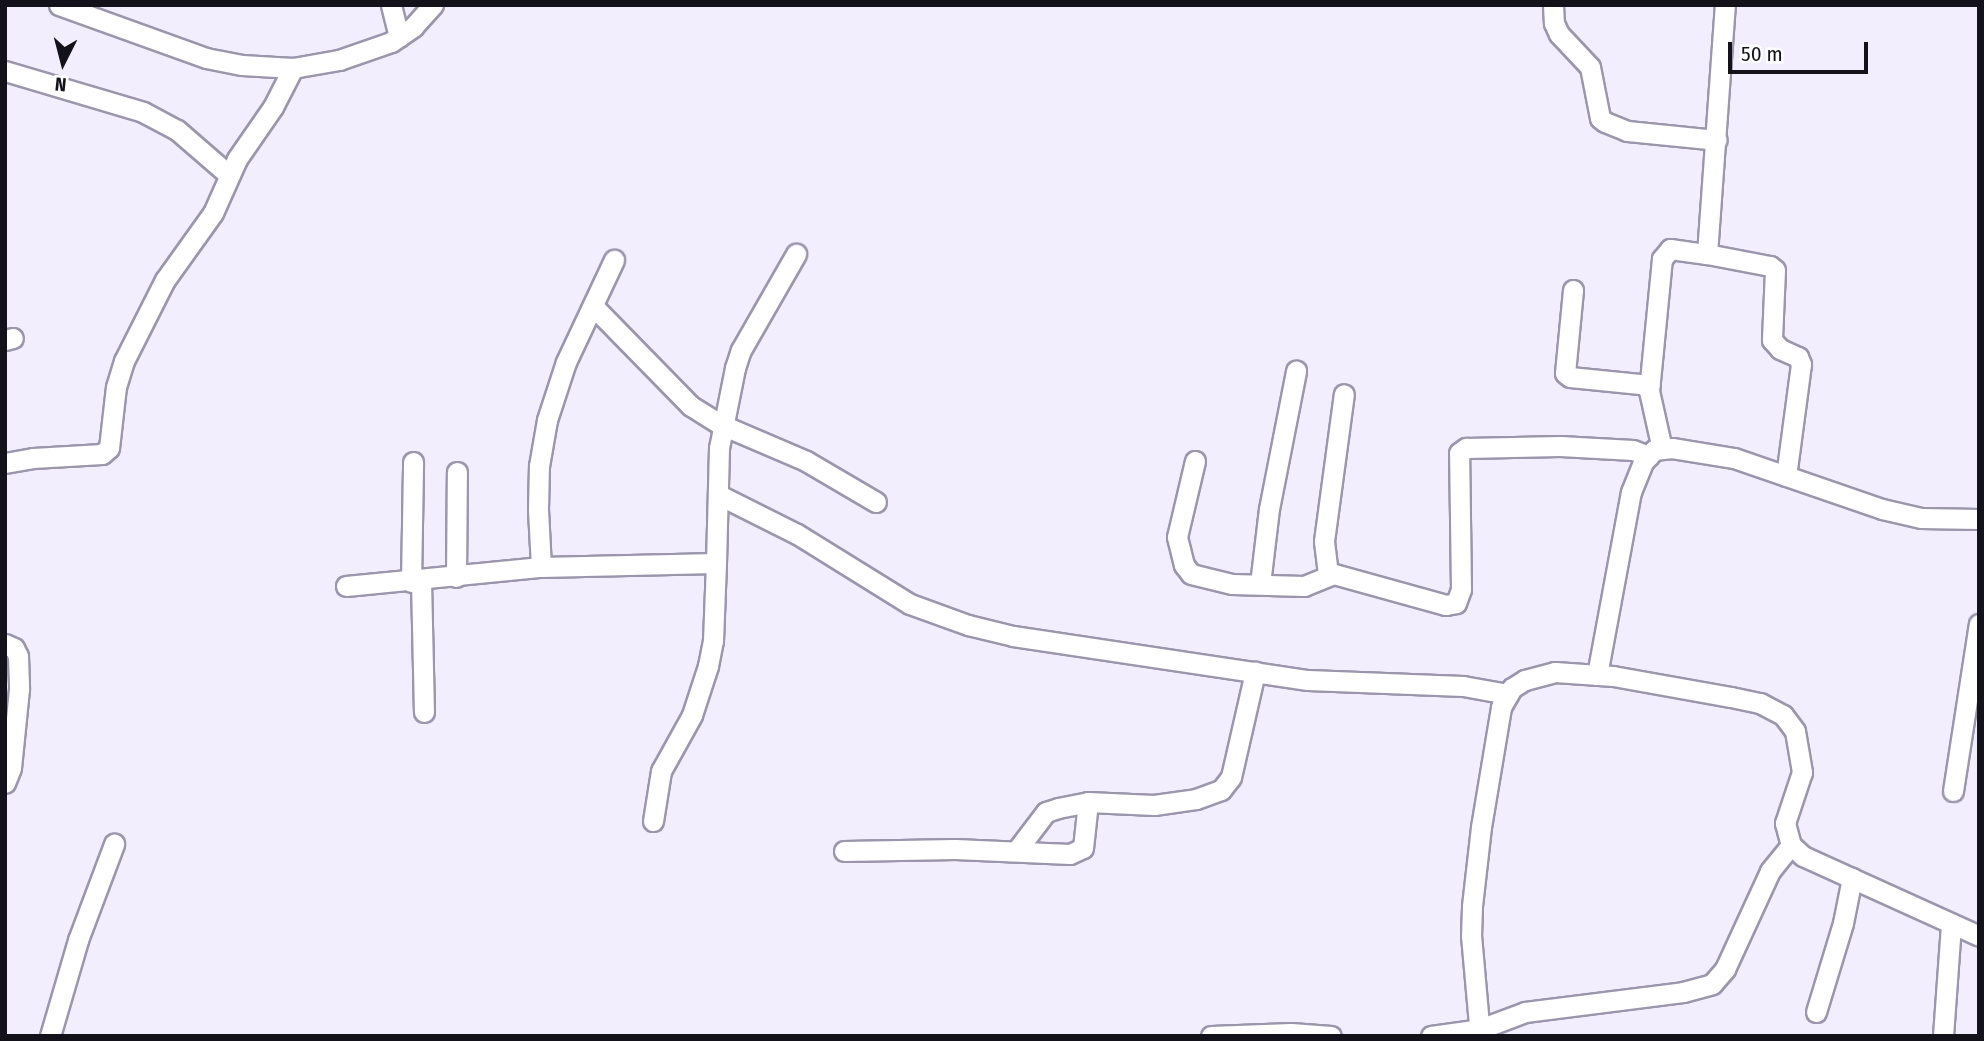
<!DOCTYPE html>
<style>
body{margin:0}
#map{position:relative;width:1984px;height:1041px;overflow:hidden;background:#f2eefd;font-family:"Fira Sans Condensed",sans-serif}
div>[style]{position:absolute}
.roads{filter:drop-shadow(2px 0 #9b96ac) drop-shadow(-2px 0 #9b96ac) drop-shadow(0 2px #9b96ac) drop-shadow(0 -2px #9b96ac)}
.minor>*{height:19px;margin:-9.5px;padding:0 9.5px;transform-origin:9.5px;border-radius:9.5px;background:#fff}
span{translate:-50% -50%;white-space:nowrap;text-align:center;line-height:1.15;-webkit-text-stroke:5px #fff;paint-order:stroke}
.frame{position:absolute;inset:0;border:7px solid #131119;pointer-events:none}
.north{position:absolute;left:28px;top:28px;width:70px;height:70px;-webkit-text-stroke:5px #fff;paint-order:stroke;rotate:186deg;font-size:19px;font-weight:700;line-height:28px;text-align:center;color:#131119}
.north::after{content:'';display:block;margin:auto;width:24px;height:32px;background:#131119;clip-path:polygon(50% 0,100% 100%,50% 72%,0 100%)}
.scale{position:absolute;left:1728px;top:42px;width:140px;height:32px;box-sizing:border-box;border:4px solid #131119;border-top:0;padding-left:9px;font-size:21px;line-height:24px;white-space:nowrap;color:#131119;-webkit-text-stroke:5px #fff;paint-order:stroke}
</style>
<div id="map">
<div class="roads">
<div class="minor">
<i style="left:59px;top:5px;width:156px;rotate:19.8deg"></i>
<i style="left:206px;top:58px;width:37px;rotate:11deg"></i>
<i style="left:242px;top:65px;width:51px;rotate:3.4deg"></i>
<i style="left:293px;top:68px;width:47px;rotate:-9.9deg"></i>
<i style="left:339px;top:60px;width:55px;rotate:-19.1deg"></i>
<i style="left:391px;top:42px;width:27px;rotate:-34deg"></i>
<i style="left:413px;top:27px;width:30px;rotate:-48deg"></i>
<i style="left:391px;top:5px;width:33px;rotate:76deg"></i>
<i style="left:1553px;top:5px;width:18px;rotate:87deg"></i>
<i style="left:1554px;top:23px;width:12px;rotate:66deg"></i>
<i style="left:1559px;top:34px;width:45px;rotate:46.8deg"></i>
<i style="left:1590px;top:67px;width:52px;rotate:78.9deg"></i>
<i style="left:1600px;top:118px;width:6px;rotate:39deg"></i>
<i style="left:1605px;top:122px;width:24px;rotate:22deg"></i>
<i style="left:1627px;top:131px;width:90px;rotate:5.7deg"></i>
<i style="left:5px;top:71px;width:144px;rotate:16.5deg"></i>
<i style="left:143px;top:112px;width:38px;rotate:28deg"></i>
<i style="left:177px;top:130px;width:69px;rotate:40.9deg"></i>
<i style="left:1707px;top:254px;width:64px;rotate:10.8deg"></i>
<i style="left:1770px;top:266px;width:6px;rotate:39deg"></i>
<i style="left:1775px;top:270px;width:70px;rotate:92.5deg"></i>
<i style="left:1772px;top:340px;width:12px;rotate:48deg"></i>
<i style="left:1780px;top:349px;width:20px;rotate:24deg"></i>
<i style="left:1798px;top:357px;width:8px;rotate:67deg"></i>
<i style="left:1801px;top:364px;width:113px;rotate:97.6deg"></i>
<i style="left:1573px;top:290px;width:83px;rotate:95.5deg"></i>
<i style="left:1565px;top:373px;width:6px;rotate:39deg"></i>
<i style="left:1570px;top:377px;width:80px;rotate:5.7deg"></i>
<i style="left:593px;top:306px;width:140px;rotate:45.6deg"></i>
<i style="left:691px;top:406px;width:36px;rotate:32deg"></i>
<i style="left:722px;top:425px;width:91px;rotate:23.2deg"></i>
<i style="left:806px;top:461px;width:81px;rotate:30.4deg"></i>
<i style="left:5px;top:340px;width:8px;rotate:-14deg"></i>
<i style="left:1662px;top:449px;width:59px;rotate:-102.6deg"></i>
<i style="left:1649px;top:391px;width:133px;rotate:-84.4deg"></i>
<i style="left:1662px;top:259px;width:13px;rotate:-51deg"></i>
<i style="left:1670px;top:249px;width:37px;rotate:8deg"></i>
<i style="left:1707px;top:254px;width:250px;rotate:-85.9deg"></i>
<i style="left:1195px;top:461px;width:78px;rotate:103.3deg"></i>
<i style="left:1177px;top:537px;width:29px;rotate:76deg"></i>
<i style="left:1184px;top:565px;width:11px;rotate:52deg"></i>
<i style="left:1191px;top:574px;width:42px;rotate:13.7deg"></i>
<i style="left:1232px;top:584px;width:72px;rotate:1.6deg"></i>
<i style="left:1304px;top:586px;width:32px;rotate:-22deg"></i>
<i style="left:1334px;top:574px;width:116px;rotate:15.5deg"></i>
<i style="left:1446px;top:605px;width:10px;rotate:-11deg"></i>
<i style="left:1456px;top:603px;width:15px;rotate:-70deg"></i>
<i style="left:1461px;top:589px;width:136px;rotate:-90.8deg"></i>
<i style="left:1459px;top:453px;width:9px;rotate:-36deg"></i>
<i style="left:1466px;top:448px;width:94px;rotate:-1.2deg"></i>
<i style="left:1560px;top:446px;width:73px;rotate:3.1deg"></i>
<i style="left:1633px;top:450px;width:17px;rotate:21deg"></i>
<i style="left:5px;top:463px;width:28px;rotate:-10deg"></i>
<i style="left:33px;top:458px;width:69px;rotate:-3.3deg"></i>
<i style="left:102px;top:454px;width:9px;rotate:-41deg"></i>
<i style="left:109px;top:448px;width:61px;rotate:-83.5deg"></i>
<i style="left:116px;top:387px;width:27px;rotate:-73deg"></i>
<i style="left:124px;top:361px;width:91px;rotate:-63.2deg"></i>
<i style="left:165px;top:280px;width:82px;rotate:-54.4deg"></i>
<i style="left:213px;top:213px;width:59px;rotate:-66deg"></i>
<i style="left:237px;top:159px;width:63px;rotate:-55.3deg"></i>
<i style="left:273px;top:107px;width:44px;rotate:-62.9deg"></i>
<i style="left:719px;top:495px;width:87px;rotate:26.6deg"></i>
<i style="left:797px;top:534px;width:133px;rotate:31.8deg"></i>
<i style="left:910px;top:604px;width:62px;rotate:19.9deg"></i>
<i style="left:968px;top:625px;width:46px;rotate:13.7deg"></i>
<i style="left:1013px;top:636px;width:298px;rotate:8.5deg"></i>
<i style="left:1308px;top:680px;width:155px;rotate:2.2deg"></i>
<i style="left:1463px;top:686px;width:46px;rotate:10.1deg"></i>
<i style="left:541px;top:567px;width:58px;rotate:-93deg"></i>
<i style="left:538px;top:509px;width:43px;rotate:-88.7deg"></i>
<i style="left:539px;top:466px;width:47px;rotate:-80.1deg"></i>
<i style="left:547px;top:420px;width:61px;rotate:-71.9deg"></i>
<i style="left:566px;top:362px;width:113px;rotate:-64.8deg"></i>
<i style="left:1328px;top:574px;width:33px;rotate:-97deg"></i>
<i style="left:1324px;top:541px;width:148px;rotate:-82.3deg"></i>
<i style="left:456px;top:577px;width:105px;rotate:-89.5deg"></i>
<i style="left:421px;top:581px;width:131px;rotate:88.7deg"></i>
<i style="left:411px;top:582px;width:120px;rotate:-89deg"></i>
<i style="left:1260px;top:584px;width:76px;rotate:-83.2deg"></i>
<i style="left:1269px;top:509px;width:141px;rotate:-78.9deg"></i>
<i style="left:346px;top:586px;width:196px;rotate:-5.6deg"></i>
<i style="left:541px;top:567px;width:175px;rotate:-1.3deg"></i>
<i style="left:716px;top:563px;width:115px;rotate:-88.5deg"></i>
<i style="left:719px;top:448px;width:82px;rotate:-78.7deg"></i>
<i style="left:735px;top:368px;width:19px;rotate:-72deg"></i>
<i style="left:741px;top:350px;width:111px;rotate:-60.2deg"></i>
<i style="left:5px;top:644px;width:10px;rotate:24deg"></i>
<i style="left:14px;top:648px;width:9px;rotate:63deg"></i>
<i style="left:18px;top:656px;width:33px;rotate:88deg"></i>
<i style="left:19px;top:689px;width:79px;rotate:95.8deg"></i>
<i style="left:11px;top:768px;width:16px;rotate:112deg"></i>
<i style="left:1597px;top:675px;width:186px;rotate:-79.5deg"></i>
<i style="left:1631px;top:492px;width:32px;rotate:-68deg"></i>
<i style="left:1643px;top:462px;width:16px;rotate:-47deg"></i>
<i style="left:1654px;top:450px;width:18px;rotate:-6deg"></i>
<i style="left:1672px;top:448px;width:63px;rotate:9.2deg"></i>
<i style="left:1734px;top:458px;width:157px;rotate:19deg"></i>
<i style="left:1882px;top:509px;width:40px;rotate:13deg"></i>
<i style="left:1921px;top:518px;width:58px;rotate:1deg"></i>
<i style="left:1953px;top:791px;width:169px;rotate:-81.2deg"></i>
<i style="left:653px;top:821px;width:51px;rotate:-80.9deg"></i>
<i style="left:661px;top:771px;width:64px;rotate:-61deg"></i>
<i style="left:692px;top:715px;width:52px;rotate:-71.9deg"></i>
<i style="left:708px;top:666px;width:25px;rotate:-79deg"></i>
<i style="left:713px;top:641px;width:78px;rotate:-87.8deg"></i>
<i style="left:1017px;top:850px;width:48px;rotate:-52.7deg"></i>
<i style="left:1046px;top:812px;width:13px;rotate:-18deg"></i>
<i style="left:1058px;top:808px;width:31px;rotate:-11deg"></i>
<i style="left:1088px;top:802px;width:66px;rotate:2.6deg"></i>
<i style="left:1154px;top:805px;width:42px;rotate:-8.1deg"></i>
<i style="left:1196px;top:799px;width:27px;rotate:-20deg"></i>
<i style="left:1221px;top:790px;width:16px;rotate:-52deg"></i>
<i style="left:1231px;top:777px;width:108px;rotate:-77.1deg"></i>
<i style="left:844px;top:851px;width:111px;rotate:-1deg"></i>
<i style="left:955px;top:849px;width:115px;rotate:2.5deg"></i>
<i style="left:1070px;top:854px;width:14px;rotate:-25deg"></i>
<i style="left:1083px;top:848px;width:46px;rotate:-83.8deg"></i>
<i style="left:1816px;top:1012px;width:93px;rotate:-73.1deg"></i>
<i style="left:1843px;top:923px;width:46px;rotate:-78.7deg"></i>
<i style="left:50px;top:1036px;width:100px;rotate:-73.7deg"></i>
<i style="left:78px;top:940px;width:103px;rotate:-69.4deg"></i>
<i style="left:1211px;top:1036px;width:80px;rotate:-2.1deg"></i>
<i style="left:1291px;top:1033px;width:40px;rotate:4.3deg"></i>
<i style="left:1431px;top:1036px;width:49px;rotate:-8.1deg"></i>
<i style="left:1480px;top:1029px;width:48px;rotate:-20.7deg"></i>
<i style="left:1525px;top:1012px;width:159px;rotate:-7.2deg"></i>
<i style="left:1683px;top:992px;width:30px;rotate:-15deg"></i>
<i style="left:1712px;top:984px;width:20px;rotate:-49deg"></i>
<i style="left:1725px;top:969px;width:108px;rotate:-65.3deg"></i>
<i style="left:1770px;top:871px;width:33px;rotate:-51deg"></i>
<i style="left:1480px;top:1036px;width:100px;rotate:-95.1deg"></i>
<i style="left:1471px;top:936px;width:30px;rotate:-88deg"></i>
<i style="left:1472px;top:906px;width:80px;rotate:-83.5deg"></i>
<i style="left:1481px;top:827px;width:122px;rotate:-80.5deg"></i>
<i style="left:1501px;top:707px;width:22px;rotate:-60deg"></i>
<i style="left:1512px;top:688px;width:15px;rotate:-32deg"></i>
<i style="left:1525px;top:680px;width:31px;rotate:-15deg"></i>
<i style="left:1555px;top:672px;width:58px;rotate:3.9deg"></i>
<i style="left:1613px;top:676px;width:120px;rotate:10.1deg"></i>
<i style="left:1731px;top:697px;width:30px;rotate:12deg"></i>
<i style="left:1760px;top:703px;width:26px;rotate:28deg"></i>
<i style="left:1783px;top:715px;width:20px;rotate:53deg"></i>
<i style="left:1795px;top:731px;width:42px;rotate:80.3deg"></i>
<i style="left:1802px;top:772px;width:54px;rotate:108.4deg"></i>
<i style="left:1785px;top:823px;width:23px;rotate:75deg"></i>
<i style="left:1791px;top:845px;width:16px;rotate:43deg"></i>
<i style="left:1803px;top:856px;width:193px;rotate:24.4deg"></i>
<i style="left:1943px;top:1036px;width:112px;rotate:-85.9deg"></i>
</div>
</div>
<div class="frame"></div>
<div class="north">N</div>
<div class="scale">50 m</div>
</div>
